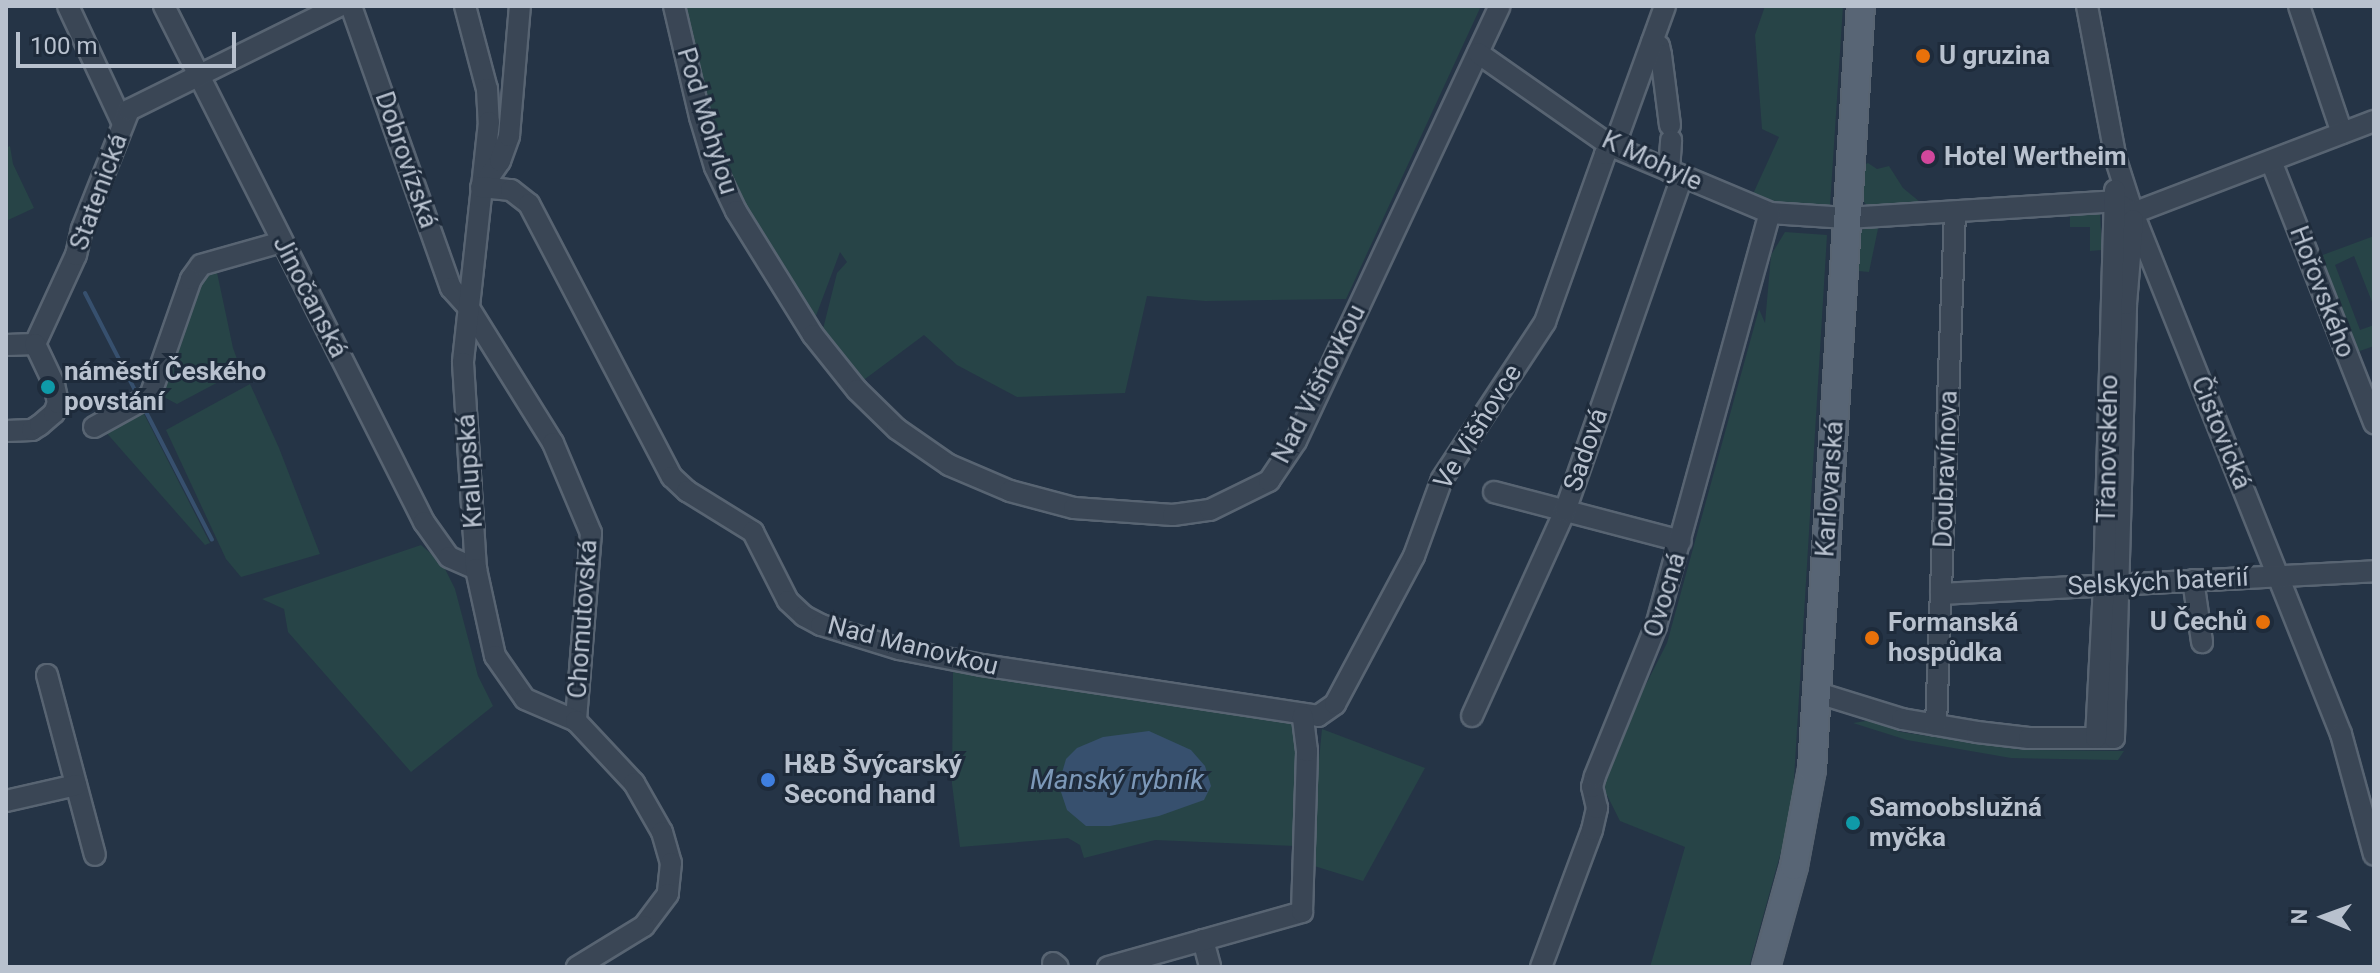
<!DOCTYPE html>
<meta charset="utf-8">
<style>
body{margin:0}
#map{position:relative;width:2380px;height:973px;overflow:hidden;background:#253446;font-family:Roboto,sans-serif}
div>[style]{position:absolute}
.green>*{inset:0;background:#274447}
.water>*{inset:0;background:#37506e}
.stream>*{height:4px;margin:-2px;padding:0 2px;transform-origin:2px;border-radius:2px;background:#37506e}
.roads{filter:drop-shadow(2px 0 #586472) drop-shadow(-2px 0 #586472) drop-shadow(0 2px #586472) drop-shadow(0 -2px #586472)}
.minor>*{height:20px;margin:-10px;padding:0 10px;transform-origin:10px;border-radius:10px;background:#3a4655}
.major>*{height:26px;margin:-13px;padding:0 13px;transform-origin:13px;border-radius:13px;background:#586575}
.dots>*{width:22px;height:22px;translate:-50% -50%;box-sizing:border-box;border:4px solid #1e2b3b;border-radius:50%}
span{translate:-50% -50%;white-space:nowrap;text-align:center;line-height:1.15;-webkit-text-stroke:6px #1e2b3b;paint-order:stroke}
.poi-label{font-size:26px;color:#b8c1ce;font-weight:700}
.left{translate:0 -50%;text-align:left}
.right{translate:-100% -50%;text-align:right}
.street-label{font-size:26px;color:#b8c1ce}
.water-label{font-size:28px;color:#7c98b8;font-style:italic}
.frame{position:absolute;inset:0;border:8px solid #b8c1ce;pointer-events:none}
.north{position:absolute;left:2284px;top:877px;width:80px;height:80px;-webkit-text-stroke:6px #1e2b3b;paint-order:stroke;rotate:271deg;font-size:22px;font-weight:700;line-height:32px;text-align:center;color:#b8c1ce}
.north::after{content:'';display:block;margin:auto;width:28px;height:36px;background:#b8c1ce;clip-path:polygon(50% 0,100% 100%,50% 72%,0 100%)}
.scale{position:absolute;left:16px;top:32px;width:220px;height:36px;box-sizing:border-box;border:4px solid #b8c1ce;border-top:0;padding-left:10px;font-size:24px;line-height:28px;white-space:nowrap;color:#b8c1ce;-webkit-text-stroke:6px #1e2b3b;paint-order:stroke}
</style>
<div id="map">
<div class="green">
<i style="clip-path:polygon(681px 6px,1481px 6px,1346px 299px,1205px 301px,1147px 296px,1125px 393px,1017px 397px,957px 365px,924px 335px,861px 382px,822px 333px,837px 273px,847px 262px,840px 252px,814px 321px,775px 263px,736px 187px,703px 109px)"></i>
<i style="clip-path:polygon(1765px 6px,1843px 6px,1830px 206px,1767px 204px,1767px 200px,1753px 194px,1779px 137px,1762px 129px,1755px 35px)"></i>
<i style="clip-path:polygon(10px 146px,13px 164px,34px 208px,6px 221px,6px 148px)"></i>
<i style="clip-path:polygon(1868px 163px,1877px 169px,1889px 166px,1903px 188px,1926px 207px,1869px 208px,1860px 197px,1860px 167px)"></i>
<i style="clip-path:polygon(2100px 212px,2102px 250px,2090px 251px,2090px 227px,2070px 227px,2070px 214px)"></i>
<i style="clip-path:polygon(1879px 224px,1869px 272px,1858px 271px,1854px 269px,1859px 231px)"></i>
<i style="clip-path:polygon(1785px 232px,1827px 235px,1792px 812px,1749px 967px,1650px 967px,1685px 847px,1620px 821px,1604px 789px,1605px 765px,1667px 643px,1759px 309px,1765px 323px,1771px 255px)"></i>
<i style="clip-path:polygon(2374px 236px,2374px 307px,2354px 256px,2335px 265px,2360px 330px,2374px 325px,2374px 346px,2357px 352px,2320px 256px)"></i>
<i style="clip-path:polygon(215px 263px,233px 348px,241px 370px,177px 404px,158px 394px,199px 275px)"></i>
<i style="clip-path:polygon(250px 384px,279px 448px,320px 554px,241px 577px,226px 559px,166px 430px)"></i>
<i style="clip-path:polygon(141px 408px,210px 543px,205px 545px,104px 430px)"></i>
<i style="clip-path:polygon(421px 545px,442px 563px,455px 589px,478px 676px,493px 706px,411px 772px,288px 632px,284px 609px,262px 599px)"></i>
<i style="clip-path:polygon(953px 669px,1299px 724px,1296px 846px,1155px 840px,1084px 858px,1080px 845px,1068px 838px,960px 847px,952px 784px)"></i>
<i style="clip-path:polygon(1872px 720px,1901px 732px,2023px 750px,2124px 751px,2118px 760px,2011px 758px,1907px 740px,1853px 723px)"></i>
<i style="clip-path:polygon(1322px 729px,1425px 768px,1363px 881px,1314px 866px,1313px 821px)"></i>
</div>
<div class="water">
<i style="clip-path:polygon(1149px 731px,1191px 750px,1205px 766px,1211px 786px,1204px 800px,1159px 816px,1110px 826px,1086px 826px,1067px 810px,1061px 792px,1059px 783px,1066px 759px,1077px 748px,1103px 737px)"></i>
</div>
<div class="stream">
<i style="left:85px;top:293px;width:116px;rotate:62.8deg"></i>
<i style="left:144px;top:408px;width:148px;rotate:62.7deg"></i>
</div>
<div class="roads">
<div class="minor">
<i style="left:68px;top:6px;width:130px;rotate:65deg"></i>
<i style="left:164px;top:6px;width:578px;rotate:63.26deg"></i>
<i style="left:424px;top:522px;width:43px;rotate:54.5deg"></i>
<i style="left:449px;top:557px;width:30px;rotate:24deg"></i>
<i style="left:351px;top:6px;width:299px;rotate:70.5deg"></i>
<i style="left:451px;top:288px;width:27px;rotate:48deg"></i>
<i style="left:469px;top:308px;width:159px;rotate:58.1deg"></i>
<i style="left:553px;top:443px;width:98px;rotate:67.1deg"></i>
<i style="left:591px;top:533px;width:189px;rotate:94.6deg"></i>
<i style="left:465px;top:6px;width:86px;rotate:75.2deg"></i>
<i style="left:487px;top:89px;width:33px;rotate:87deg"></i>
<i style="left:489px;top:122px;width:242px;rotate:96.2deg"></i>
<i style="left:463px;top:363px;width:206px;rotate:86.4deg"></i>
<i style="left:476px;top:569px;width:89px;rotate:77.7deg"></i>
<i style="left:495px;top:656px;width:52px;rotate:55.1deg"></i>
<i style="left:525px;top:699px;width:56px;rotate:23.3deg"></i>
<i style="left:576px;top:721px;width:85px;rotate:46.9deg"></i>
<i style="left:634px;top:783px;width:56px;rotate:60.3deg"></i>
<i style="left:662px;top:832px;width:32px;rotate:74deg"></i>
<i style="left:671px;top:863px;width:31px;rotate:96deg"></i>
<i style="left:668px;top:894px;width:40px;rotate:127deg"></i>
<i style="left:644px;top:926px;width:79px;rotate:148.5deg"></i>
<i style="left:674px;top:6px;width:114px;rotate:76.8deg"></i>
<i style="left:700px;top:117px;width:52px;rotate:73.3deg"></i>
<i style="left:715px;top:167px;width:49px;rotate:64.5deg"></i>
<i style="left:736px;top:211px;width:146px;rotate:58.2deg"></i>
<i style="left:813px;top:335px;width:70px;rotate:51.3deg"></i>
<i style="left:857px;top:390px;width:56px;rotate:44.3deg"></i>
<i style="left:897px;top:429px;width:63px;rotate:34.7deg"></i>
<i style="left:949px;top:465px;width:66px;rotate:23.1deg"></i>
<i style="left:1010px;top:491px;width:66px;rotate:14.9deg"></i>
<i style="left:1074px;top:508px;width:99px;rotate:4deg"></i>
<i style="left:1173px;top:515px;width:37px;rotate:-8deg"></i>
<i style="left:1210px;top:510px;width:66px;rotate:-26.2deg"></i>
<i style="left:1269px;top:481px;width:48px;rotate:-56deg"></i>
<i style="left:1296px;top:441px;width:480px;rotate:-64.9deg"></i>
<i style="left:2087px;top:6px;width:157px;rotate:79.3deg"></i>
<i style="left:2116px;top:160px;width:56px;rotate:72.2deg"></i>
<i style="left:2133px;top:213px;width:561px;rotate:68.24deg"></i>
<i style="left:2341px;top:734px;width:125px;rotate:74.7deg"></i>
<i style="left:2299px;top:6px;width:134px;rotate:71.3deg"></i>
<i style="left:1652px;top:42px;width:8px;rotate:30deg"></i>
<i style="left:1659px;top:46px;width:9px;rotate:77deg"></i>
<i style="left:1661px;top:55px;width:71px;rotate:82.7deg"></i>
<i style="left:1478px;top:53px;width:162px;rotate:35deg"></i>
<i style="left:1611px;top:146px;width:173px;rotate:22.8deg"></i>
<i style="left:1770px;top:213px;width:77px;rotate:3.7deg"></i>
<i style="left:1847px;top:218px;width:268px;rotate:-3.6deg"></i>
<i style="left:2114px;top:201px;width:22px;rotate:32deg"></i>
<i style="left:2271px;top:161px;width:282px;rotate:68.5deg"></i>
<i style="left:1669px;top:171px;width:31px;rotate:-86deg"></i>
<i style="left:484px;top:184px;width:28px;rotate:-55deg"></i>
<i style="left:500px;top:161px;width:27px;rotate:-70deg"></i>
<i style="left:509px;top:136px;width:130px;rotate:-85.2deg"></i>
<i style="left:481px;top:187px;width:30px;rotate:6deg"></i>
<i style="left:511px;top:190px;width:23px;rotate:38deg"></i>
<i style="left:529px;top:204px;width:308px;rotate:62.4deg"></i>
<i style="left:672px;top:477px;width:21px;rotate:43deg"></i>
<i style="left:687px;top:491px;width:78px;rotate:31.8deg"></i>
<i style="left:753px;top:532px;width:77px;rotate:63.1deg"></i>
<i style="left:788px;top:601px;width:22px;rotate:43deg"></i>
<i style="left:804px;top:616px;width:19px;rotate:28deg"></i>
<i style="left:821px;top:625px;width:82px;rotate:17.1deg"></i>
<i style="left:899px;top:649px;width:85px;rotate:10.9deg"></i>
<i style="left:982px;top:665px;width:340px;rotate:8.6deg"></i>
<i style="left:1318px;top:716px;width:21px;rotate:-35deg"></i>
<i style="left:1335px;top:704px;width:168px;rotate:-61.9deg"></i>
<i style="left:1414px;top:556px;width:82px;rotate:-70deg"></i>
<i style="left:1442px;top:479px;width:188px;rotate:-56.7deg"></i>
<i style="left:1545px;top:322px;width:178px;rotate:-70.3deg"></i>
<i style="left:1605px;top:154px;width:22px;rotate:-54deg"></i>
<i style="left:1618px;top:136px;width:138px;rotate:-70.1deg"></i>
<i style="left:2133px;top:213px;width:258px;rotate:-20.9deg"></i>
<i style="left:35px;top:344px;width:98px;rotate:-65.3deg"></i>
<i style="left:76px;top:255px;width:27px;rotate:-77deg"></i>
<i style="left:82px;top:229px;width:128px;rotate:-68.4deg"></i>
<i style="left:129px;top:110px;width:234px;rotate:-26.3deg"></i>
<i style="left:6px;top:345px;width:29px;rotate:-2deg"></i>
<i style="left:94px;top:427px;width:64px;rotate:-29deg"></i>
<i style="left:150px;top:396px;width:124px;rotate:-70.7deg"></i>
<i style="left:191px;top:279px;width:17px;rotate:-54deg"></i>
<i style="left:201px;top:265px;width:84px;rotate:-15.9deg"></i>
<i style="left:6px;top:431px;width:26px;rotate:-2deg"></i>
<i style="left:32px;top:430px;width:9px;rotate:-32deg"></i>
<i style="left:40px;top:425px;width:18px;rotate:-41deg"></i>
<i style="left:54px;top:413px;width:11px;rotate:-68deg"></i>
<i style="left:58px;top:403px;width:19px;rotate:-102deg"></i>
<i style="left:54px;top:384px;width:44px;rotate:-115.4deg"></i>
<i style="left:1494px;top:492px;width:193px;rotate:14.7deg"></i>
<i style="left:2193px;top:580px;width:63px;rotate:81.7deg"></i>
<i style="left:1941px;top:594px;width:434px;rotate:-3deg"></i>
<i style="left:47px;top:675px;width:186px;rotate:75.1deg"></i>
<i style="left:1818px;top:693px;width:88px;rotate:17.2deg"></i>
<i style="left:1902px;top:719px;width:76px;rotate:9.8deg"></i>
<i style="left:1977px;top:732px;width:52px;rotate:6.6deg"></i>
<i style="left:2029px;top:738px;width:85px"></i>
<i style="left:2114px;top:738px;width:434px;rotate:-88.4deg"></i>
<i style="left:2126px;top:304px;width:84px;rotate:-85.2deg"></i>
<i style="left:1472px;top:716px;width:225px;rotate:-65.6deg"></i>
<i style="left:1565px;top:511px;width:355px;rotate:-70.7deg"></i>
<i style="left:1936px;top:725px;width:513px;rotate:-87.88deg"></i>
<i style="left:2096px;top:738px;width:153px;rotate:-87deg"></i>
<i style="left:2104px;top:585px;width:395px;rotate:-88.4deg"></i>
<i style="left:6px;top:801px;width:72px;rotate:-12.9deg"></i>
<i style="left:1203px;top:940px;width:28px;rotate:75deg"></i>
<i style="left:1053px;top:963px;width:6px;rotate:39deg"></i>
<i style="left:1108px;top:967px;width:202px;rotate:-15.8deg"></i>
<i style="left:1302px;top:912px;width:161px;rotate:-88.2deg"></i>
<i style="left:1307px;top:751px;width:35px;rotate:-97deg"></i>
<i style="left:1541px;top:967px;width:146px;rotate:-69.6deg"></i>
<i style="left:1592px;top:830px;width:23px;rotate:-77deg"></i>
<i style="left:1597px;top:808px;width:22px;rotate:-103deg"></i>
<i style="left:1592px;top:787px;width:11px;rotate:-75deg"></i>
<i style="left:1595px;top:776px;width:162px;rotate:-67.9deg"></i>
<i style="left:1656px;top:626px;width:428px;rotate:-74.6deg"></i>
</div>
<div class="major">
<i style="left:1766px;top:967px;width:105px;rotate:-74.5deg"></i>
<i style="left:1794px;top:866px;width:99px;rotate:-79.5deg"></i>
<i style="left:1812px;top:769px;width:765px;rotate:-86.33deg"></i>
</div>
</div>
<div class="dots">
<i style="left:1923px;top:56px;background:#e8710a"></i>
<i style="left:1928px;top:157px;background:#d1479c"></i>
<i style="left:48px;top:387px;background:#0f9aa8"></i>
<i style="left:2263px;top:622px;background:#e8710a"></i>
<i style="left:1872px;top:638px;background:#e8710a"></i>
<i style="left:768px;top:780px;background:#3f7fe0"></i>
<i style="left:1853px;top:823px;background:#0f9aa8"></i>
</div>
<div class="poi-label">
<span class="left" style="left:1939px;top:56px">U gruzina</span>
<span class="left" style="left:1944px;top:157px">Hotel Wertheim</span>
<span class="left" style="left:64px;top:387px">náměstí Českého<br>povstání</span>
<span class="right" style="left:2247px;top:622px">U Čechů</span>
<span class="left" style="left:1888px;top:638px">Formanská<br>hospůdka</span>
<span class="left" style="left:784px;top:780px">H&amp;B Švýcarský<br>Second hand</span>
<span class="left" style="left:1869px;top:823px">Samoobslužná<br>myčka</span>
</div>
<div class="street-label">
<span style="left:707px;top:121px;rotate:73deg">Pod Mohylou</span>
<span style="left:406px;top:160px;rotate:71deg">Dobrovízská</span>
<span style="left:1652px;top:161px;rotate:25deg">K Mohyle</span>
<span style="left:99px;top:192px;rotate:-70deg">Statenická</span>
<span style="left:2322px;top:292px;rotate:69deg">Hořovského</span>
<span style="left:310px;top:297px;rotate:63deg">Jinočanská</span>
<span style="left:1319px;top:384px;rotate:-63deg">Nad Višňovkou</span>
<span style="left:1478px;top:427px;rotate:-58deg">Ve Višňovce</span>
<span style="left:2221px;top:433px;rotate:68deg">Čistovická</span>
<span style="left:2108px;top:449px;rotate:-89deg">Třanovského</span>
<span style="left:1586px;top:450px;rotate:-71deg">Sadová</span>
<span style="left:1946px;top:469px;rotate:-88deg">Doubravínova</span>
<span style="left:470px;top:471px;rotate:-94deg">Kralupská</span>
<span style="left:1830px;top:489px;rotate:-86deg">Karlovarská</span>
<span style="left:2158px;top:582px;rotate:-3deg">Selských baterií</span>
<span style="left:1665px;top:595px;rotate:-73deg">Ovocná</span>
<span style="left:583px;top:619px;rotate:-86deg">Chomutovská</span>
<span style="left:913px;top:646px;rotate:14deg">Nad Manovkou</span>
</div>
<div class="water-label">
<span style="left:1117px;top:780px">Manský rybník</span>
</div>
<div class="frame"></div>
<div class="north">N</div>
<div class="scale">100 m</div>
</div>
